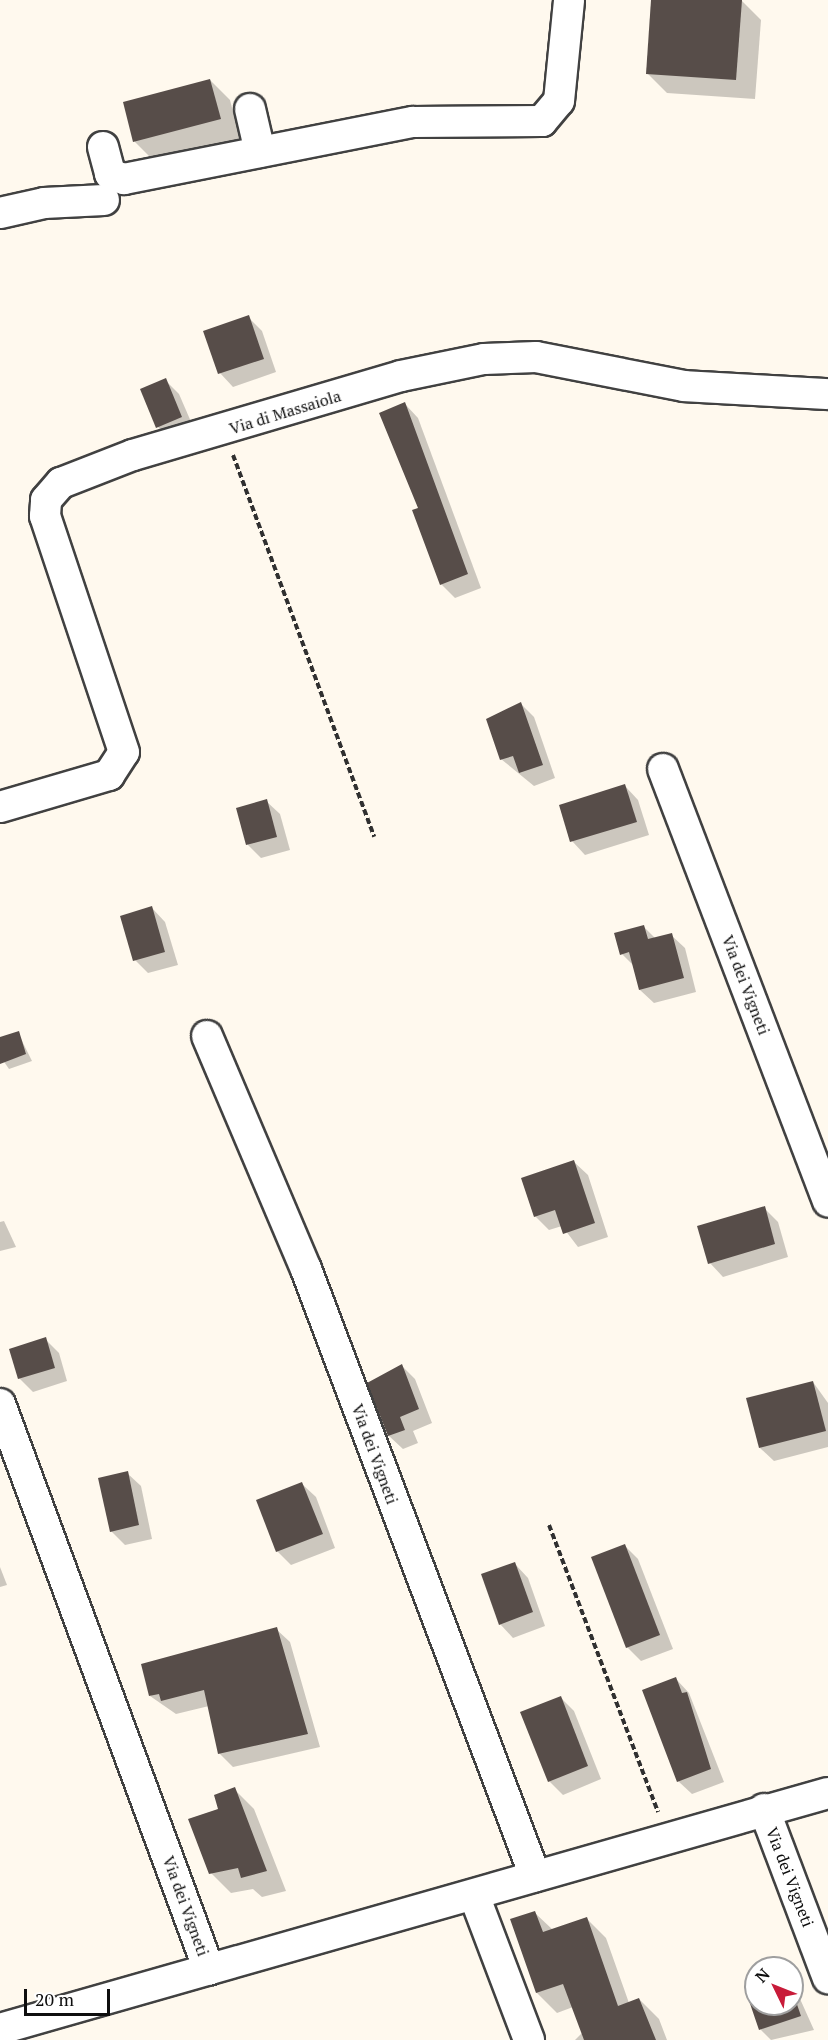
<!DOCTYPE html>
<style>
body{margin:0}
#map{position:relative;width:828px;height:2040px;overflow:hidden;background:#fff9ee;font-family:"PT Serif",serif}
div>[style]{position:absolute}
.shadow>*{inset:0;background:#0003}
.building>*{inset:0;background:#574d49}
.path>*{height:4px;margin-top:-2px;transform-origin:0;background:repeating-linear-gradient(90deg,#303030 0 6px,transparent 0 9px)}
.roads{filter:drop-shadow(2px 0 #414141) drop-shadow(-2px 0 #414141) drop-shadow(0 2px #414141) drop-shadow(0 -2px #414141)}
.minor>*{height:30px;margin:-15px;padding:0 15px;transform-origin:15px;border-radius:15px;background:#fff}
span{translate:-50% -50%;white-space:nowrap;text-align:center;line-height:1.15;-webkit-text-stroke:6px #fff;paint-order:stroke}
.street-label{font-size:16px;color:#0e0e0e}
.north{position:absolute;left:744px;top:1956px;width:60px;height:60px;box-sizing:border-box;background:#fff;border:2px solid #9f9f9f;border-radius:50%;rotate:313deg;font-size:16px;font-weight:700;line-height:24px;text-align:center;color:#0e0e0e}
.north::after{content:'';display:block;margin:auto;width:21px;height:27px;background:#c81b39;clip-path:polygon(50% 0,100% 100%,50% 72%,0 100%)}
.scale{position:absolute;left:24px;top:1989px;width:86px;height:27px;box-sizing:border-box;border:3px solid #0e0e0e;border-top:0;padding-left:8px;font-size:18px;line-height:21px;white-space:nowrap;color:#0e0e0e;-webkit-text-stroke:4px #fff;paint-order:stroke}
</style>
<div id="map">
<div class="shadow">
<i style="clip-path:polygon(653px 0,741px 0,761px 20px,755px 99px,667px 93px,647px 73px)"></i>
<i style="clip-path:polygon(210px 80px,230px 100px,240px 139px,155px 162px,135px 142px,124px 103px)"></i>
<i style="clip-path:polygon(248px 317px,262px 331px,276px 372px,233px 387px,220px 373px,205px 332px)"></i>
<i style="clip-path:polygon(165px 380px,179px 394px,195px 431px,171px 441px,158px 427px,142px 390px)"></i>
<i style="clip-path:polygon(405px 404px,418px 418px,481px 588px,455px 598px,441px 584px)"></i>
<i style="clip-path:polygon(521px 704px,534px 717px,555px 778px,534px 786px,501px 759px)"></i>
<i style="clip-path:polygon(625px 786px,638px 800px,649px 835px,585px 855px,572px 841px)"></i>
<i style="clip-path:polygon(266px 801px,280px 814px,290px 850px,261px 858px,248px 845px,237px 809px)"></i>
<i style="clip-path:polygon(152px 908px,165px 922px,178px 965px,148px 973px,135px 960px)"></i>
<i style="clip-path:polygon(644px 927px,656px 939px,671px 935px,685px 948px,696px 992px,654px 1003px,640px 990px,634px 966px,622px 954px)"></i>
<i style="clip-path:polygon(18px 1033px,32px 1061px,9px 1069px,0 1056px,0 1039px)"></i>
<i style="clip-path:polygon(574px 1162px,588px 1175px,608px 1237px,578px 1247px,562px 1226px,549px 1230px,535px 1216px)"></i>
<i style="clip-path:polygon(764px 1208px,778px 1222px,788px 1257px,723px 1277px,710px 1263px)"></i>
<i style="clip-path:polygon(4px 1221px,16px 1247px,0 1251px,0 1222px)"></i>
<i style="clip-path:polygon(45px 1339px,59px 1353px,67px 1381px,33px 1392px,19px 1378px)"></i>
<i style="clip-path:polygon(402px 1366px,415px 1379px,432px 1423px,413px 1431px,418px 1443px,403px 1449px,389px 1436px)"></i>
<i style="clip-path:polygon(813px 1382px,828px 1403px,828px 1447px,774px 1461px,760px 1448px)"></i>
<i style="clip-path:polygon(127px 1473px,141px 1486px,152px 1539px,125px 1545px,111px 1531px)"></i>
<i style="clip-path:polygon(302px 1484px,316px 1497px,335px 1548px,291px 1565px,277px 1551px)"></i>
<i style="clip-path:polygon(625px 1546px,638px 1559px,673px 1649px,641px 1661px,627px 1647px)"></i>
<i style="clip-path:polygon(515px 1564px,528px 1578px,545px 1626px,513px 1638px,500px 1624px)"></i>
<i style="clip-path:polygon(0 1567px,7px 1585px,0 1587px)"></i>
<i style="clip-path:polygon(276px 1629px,290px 1642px,320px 1747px,233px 1767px,219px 1753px,209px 1706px,176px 1714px,150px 1696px)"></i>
<i style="clip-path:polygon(676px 1679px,689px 1693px,724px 1782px,692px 1794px,678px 1781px)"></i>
<i style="clip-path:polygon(560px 1697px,574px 1711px,601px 1779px,563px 1795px,549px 1781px)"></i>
<i style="clip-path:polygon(234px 1789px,254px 1809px,286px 1891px,262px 1897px,253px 1889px,231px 1893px,211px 1873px,220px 1810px)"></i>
<i style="clip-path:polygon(535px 1913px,553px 1930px,586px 1918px,606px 1938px,629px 2003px,639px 1999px,659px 2019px,667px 2040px,575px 2040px,583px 2032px,573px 2007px,557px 2013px,537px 1993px,512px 1920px)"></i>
<i style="clip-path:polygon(792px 1981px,814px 2030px,771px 2040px,761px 2030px,746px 1987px,756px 1984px,756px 2004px,792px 2004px)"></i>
</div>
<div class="building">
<i style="clip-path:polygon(651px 0,742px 0,736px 80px,646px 74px)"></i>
<i style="clip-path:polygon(210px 79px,221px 119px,133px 142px,123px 102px)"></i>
<i style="clip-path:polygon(249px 315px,264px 359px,218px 374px,203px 331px)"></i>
<i style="clip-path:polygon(166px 378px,182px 417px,156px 428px,140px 389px)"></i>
<i style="clip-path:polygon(405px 402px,468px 574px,440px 585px,412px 510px,418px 508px,379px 413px)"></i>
<i style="clip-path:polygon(521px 702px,543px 765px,519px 773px,513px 756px,500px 760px,486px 719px)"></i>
<i style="clip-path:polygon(625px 784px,637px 822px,570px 842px,559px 805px)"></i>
<i style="clip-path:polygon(267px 799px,277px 837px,246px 845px,236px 808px)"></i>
<i style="clip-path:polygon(152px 906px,165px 952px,133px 961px,120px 916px)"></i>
<i style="clip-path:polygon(644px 925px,648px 939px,672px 933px,684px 978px,639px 990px,629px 952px,620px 955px,614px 933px)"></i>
<i style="clip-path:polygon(19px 1031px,26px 1054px,0 1064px,0 1037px)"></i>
<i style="clip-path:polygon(574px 1160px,595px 1223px,563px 1234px,555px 1210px,534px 1217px,521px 1178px)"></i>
<i style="clip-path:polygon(765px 1206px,775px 1244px,708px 1264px,697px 1226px)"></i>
<i style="clip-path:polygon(46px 1337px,55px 1368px,18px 1379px,9px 1349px)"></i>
<i style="clip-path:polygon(402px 1364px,419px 1409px,400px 1417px,405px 1430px,388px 1436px,367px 1383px)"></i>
<i style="clip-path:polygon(813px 1381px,826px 1431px,759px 1448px,746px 1398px)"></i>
<i style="clip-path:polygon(128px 1471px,139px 1525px,110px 1532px,98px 1478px)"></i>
<i style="clip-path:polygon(302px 1482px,323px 1534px,276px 1552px,256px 1500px)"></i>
<i style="clip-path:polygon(625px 1544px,660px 1635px,626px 1648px,591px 1557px)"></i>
<i style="clip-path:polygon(515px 1562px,533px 1612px,499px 1625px,481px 1574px)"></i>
<i style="clip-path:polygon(277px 1627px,308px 1734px,218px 1754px,204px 1690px,161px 1701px,159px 1694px,149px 1696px,141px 1664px)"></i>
<i style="clip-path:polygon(676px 1677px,682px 1693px,687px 1692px,711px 1769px,677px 1782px,642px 1690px)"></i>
<i style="clip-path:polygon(561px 1696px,588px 1766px,548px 1782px,520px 1712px)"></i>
<i style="clip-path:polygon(235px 1787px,267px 1871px,241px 1878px,238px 1868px,209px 1874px,188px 1819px,218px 1809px,214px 1795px)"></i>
<i style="clip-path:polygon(535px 1911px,543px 1932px,587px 1917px,618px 2006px,639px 1998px,656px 2040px,584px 2040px,563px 1984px,536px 1993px,510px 1919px)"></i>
<i style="clip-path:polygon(756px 1982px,756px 2004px,792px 2004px,792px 1990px,801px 2016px,759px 2030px,744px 1986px)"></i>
</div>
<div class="path">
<i style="left:233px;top:455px;width:407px;rotate:69.7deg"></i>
<i style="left:549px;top:1525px;width:307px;rotate:69.2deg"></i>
</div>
<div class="roads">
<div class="minor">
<i style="left:250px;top:109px;width:44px;rotate:76.9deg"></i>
<i style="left:103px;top:147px;width:28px;rotate:75deg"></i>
<i style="left:110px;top:174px;width:15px;rotate:20deg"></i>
<i style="left:124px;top:179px;width:295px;rotate:-11.2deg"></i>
<i style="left:413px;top:122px;width:129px;rotate:-0.4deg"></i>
<i style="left:542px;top:121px;width:26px;rotate:-50deg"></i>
<i style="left:559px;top:101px;width:101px;rotate:-84.3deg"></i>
<i style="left:0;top:213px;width:45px;rotate:-12.8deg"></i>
<i style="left:44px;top:203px;width:60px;rotate:-2.9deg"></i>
<i style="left:663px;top:769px;width:463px;rotate:69.1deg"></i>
<i style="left:0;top:807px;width:114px;rotate:-16.4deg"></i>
<i style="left:109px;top:775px;width:27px;rotate:-57deg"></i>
<i style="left:124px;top:752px;width:249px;rotate:-108.5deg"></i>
<i style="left:45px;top:516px;width:16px;rotate:-86deg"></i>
<i style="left:46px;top:500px;width:23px;rotate:-49deg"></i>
<i style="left:61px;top:483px;width:77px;rotate:-21.3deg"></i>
<i style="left:133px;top:455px;width:279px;rotate:-16.4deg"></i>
<i style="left:401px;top:376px;width:85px;rotate:-11.6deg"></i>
<i style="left:484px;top:359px;width:52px;rotate:-2.2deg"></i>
<i style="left:536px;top:357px;width:151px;rotate:11.1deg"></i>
<i style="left:684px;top:386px;width:144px;rotate:3.2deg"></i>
<i style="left:207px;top:1036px;width:253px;rotate:67deg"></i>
<i style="left:306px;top:1269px;width:649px;rotate:69.33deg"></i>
<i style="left:0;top:1404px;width:603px;rotate:69.73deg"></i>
<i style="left:764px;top:1809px;width:181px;rotate:69.3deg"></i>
<i style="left:474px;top:1895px;width:155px;rotate:69.2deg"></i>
<i style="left:0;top:2029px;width:861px;rotate:-15.91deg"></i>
</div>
</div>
<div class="street-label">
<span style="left:285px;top:412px;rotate:-17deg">Via di Massaiola</span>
<span style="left:746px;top:985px;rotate:69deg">Via dei Vigneti</span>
<span style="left:375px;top:1454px;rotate:70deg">Via dei Vigneti</span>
<span style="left:790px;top:1877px;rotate:69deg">Via dei Vigneti</span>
<span style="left:186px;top:1906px;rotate:70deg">Via dei Vigneti</span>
</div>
<div class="north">N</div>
<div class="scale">20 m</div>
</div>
